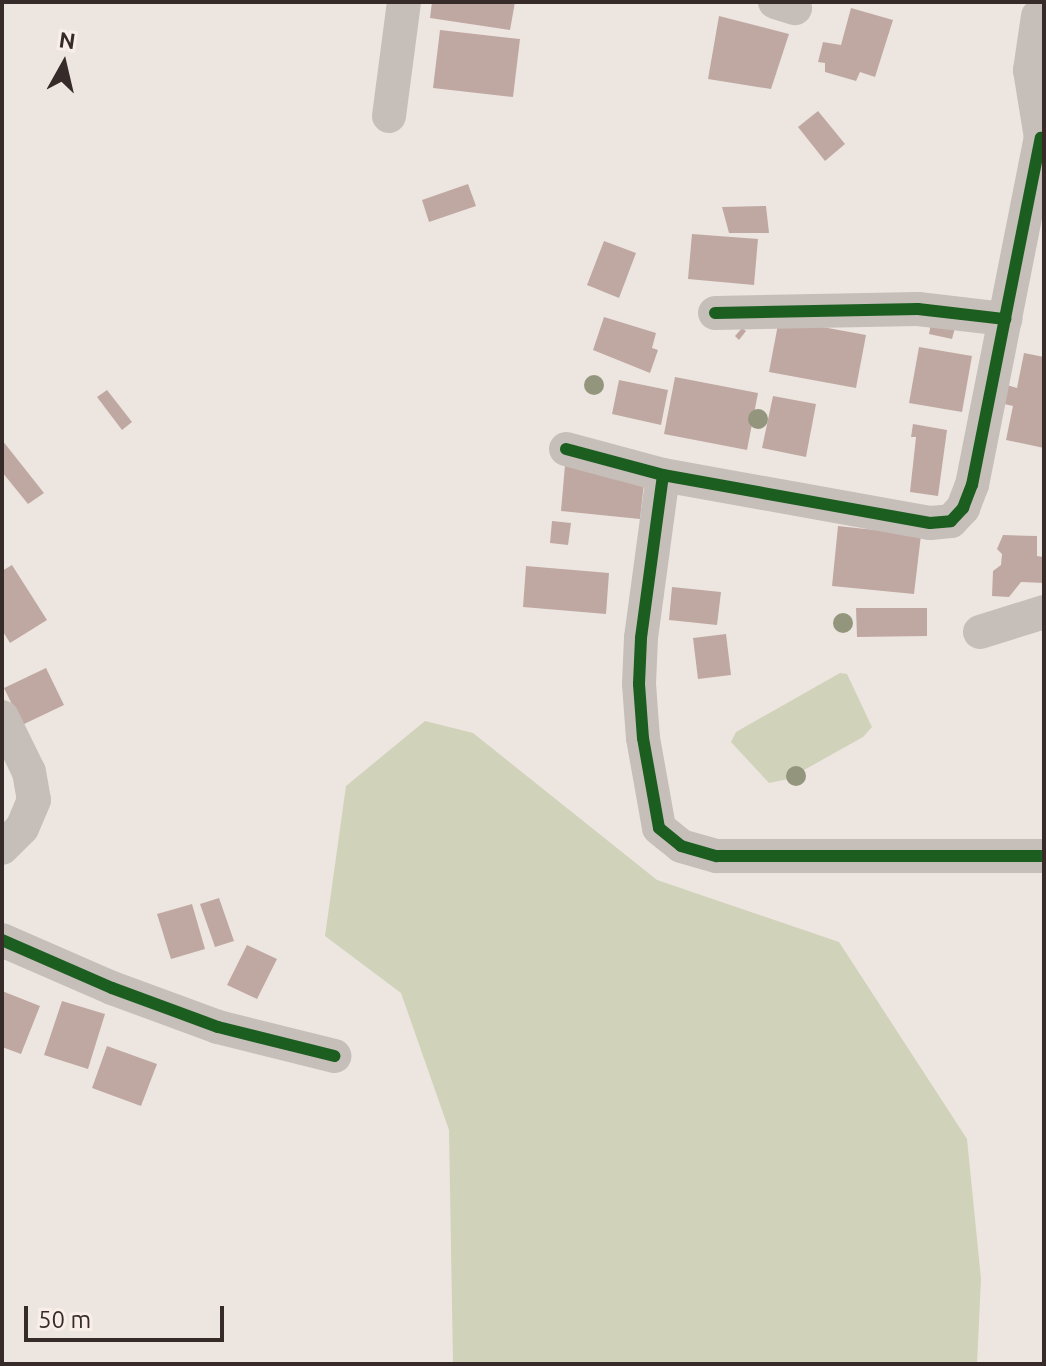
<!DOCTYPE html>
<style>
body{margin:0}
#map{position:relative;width:1046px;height:1366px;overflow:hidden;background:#ede6e0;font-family:Ubuntu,sans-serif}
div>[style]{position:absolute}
.green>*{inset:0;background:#d0d2ba}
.building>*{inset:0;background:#c0a8a2}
.minor>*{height:34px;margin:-17px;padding:0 17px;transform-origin:17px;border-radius:17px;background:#c6beb9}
.cycleway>*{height:12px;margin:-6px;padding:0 6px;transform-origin:6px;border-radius:6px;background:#1b5e20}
.trees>*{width:20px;height:20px;margin:-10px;border-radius:50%;background:#93967d}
span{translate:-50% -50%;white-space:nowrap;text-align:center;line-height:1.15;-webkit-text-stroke:6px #f9efe8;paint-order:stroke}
.frame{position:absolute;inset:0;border:4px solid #362b28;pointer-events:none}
.north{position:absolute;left:24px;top:24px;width:80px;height:80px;-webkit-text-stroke:6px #f9efe8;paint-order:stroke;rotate:8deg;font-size:22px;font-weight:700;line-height:32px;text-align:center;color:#362b28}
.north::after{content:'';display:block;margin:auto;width:28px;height:36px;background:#362b28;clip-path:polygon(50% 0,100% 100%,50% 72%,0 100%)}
.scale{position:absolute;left:24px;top:1306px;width:200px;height:36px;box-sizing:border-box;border:4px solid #362b28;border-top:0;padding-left:10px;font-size:24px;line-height:28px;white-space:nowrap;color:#362b28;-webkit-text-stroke:6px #f9efe8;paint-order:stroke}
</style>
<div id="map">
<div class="green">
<i style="clip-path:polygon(840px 673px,847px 674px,872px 727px,863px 737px,788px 779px,769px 783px,731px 742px,736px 732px)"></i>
<i style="clip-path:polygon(425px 721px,473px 733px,657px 880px,839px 942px,967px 1139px,981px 1279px,977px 1364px,453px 1364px,449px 1130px,401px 993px,325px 936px,346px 786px)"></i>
</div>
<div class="building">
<i style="clip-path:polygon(432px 2px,515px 2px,510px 30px,430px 18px)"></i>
<i style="clip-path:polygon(851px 8px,893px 20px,875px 77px,860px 72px,856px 81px,825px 72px,825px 63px,818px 62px,823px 42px,841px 45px)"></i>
<i style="clip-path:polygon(719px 16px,789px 34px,771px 89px,708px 79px)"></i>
<i style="clip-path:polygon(440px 30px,520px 39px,513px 97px,433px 88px)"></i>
<i style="clip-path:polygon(818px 111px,845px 144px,825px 161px,798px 127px)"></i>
<i style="clip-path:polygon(468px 184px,476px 206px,429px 222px,422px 200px)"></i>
<i style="clip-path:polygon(766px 206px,769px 233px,729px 233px,722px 207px)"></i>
<i style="clip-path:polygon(692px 234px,758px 239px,754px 285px,688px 279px)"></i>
<i style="clip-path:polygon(604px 241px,636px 253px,619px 298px,587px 285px)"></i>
<i style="clip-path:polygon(604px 317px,656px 333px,652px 348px,658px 350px,650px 373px,593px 350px)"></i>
<i style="clip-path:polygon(779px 319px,866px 335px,856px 388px,769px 372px)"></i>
<i style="clip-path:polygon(931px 323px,955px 328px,952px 339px,929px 334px)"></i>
<i style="clip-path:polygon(742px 328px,746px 331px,739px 340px,735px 336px)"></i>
<i style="clip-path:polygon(919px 347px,972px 356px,962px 412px,909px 403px)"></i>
<i style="clip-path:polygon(1024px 353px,1044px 357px,1044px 448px,1006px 440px,1013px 406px,1004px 404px,1007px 385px,1017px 388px)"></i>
<i style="clip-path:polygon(675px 377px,758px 393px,747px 450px,664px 434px)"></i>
<i style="clip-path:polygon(619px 380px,668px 390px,661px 425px,612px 414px)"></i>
<i style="clip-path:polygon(107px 390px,132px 422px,122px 430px,97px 397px)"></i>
<i style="clip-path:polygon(773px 396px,816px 404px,806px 457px,762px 448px)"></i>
<i style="clip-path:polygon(913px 424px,947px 430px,938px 496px,910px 492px,916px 437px,911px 437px)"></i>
<i style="clip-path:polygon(2px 440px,44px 493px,28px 504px,2px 472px)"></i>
<i style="clip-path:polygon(565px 465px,645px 474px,640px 519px,561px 511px)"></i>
<i style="clip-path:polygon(552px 521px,571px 523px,568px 545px,550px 543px)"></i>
<i style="clip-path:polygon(838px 526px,921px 535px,914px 594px,832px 586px)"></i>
<i style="clip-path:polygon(1003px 535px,1037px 536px,1037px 556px,1044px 557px,1044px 583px,1021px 582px,1009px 597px,992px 596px,993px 571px,1001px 565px,1002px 554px,997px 549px)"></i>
<i style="clip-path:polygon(12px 565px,47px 620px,10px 643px,2px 630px,2px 571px)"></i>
<i style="clip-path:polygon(526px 566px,609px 573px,606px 614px,523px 607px)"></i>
<i style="clip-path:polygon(672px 587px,721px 592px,717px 625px,669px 620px)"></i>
<i style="clip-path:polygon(856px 608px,927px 608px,927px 636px,857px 637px)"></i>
<i style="clip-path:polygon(726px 634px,731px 675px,698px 679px,693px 638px)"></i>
<i style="clip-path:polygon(46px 668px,64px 705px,22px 725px,4px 688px)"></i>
<i style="clip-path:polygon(219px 898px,234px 941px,215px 947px,200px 904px)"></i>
<i style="clip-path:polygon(192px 904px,205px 949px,171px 959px,157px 914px)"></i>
<i style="clip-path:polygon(247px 945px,277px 959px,257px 999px,227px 985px)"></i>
<i style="clip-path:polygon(2px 991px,40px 1006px,21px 1054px,2px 1047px)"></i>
<i style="clip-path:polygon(62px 1001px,105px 1014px,88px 1069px,44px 1055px)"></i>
<i style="clip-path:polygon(107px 1046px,157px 1064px,141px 1106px,92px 1088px)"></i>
</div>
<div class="minor">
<i style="left:775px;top:2px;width:21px;rotate:17deg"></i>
<i style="left:1038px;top:16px;width:55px;rotate:98.4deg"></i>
<i style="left:1030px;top:70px;width:69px;rotate:80.8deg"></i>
<i style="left:389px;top:116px;width:115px;rotate:-82.5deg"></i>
<i style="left:715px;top:313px;width:203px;rotate:-1.1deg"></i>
<i style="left:918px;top:309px;width:88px;rotate:6.6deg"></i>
<i style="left:566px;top:449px;width:100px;rotate:15deg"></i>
<i style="left:663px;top:475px;width:271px;rotate:10.2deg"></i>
<i style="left:930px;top:523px;width:21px;rotate:-5deg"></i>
<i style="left:951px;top:521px;width:18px;rotate:-47deg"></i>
<i style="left:963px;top:508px;width:25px;rotate:-69deg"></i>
<i style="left:972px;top:485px;width:354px;rotate:-78.8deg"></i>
<i style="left:1041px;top:138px;width:3px"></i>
<i style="left:663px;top:475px;width:164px;rotate:97.7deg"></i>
<i style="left:641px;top:638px;width:46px;rotate:92.5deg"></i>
<i style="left:639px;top:684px;width:54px;rotate:85.8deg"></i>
<i style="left:643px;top:738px;width:91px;rotate:79.9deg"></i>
<i style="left:659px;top:828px;width:28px;rotate:39deg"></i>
<i style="left:681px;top:846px;width:37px;rotate:16deg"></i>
<i style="left:717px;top:856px;width:327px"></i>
<i style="left:980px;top:632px;width:67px;rotate:-17.4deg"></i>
<i style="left:2px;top:717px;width:61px;rotate:63.9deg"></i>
<i style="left:29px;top:772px;width:28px;rotate:80deg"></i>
<i style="left:34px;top:800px;width:30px;rotate:113deg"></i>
<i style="left:22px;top:828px;width:28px;rotate:135deg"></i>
<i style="left:2px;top:940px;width:120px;rotate:23.6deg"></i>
<i style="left:112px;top:988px;width:113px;rotate:20.2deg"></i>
<i style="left:218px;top:1027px;width:120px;rotate:14deg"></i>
</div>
<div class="cycleway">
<i style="left:715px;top:313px;width:203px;rotate:-1.1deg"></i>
<i style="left:918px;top:309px;width:88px;rotate:6.6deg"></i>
<i style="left:566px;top:449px;width:100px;rotate:15deg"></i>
<i style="left:663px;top:475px;width:271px;rotate:10.2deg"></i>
<i style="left:930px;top:523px;width:21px;rotate:-5deg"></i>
<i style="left:951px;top:521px;width:18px;rotate:-47deg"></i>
<i style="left:963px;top:508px;width:25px;rotate:-69deg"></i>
<i style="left:972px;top:485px;width:354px;rotate:-78.8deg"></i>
<i style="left:1041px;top:138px;width:3px"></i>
<i style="left:663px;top:475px;width:164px;rotate:97.7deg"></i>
<i style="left:641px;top:638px;width:46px;rotate:92.5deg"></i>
<i style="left:639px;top:684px;width:54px;rotate:85.8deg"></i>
<i style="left:643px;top:738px;width:91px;rotate:79.9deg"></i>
<i style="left:659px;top:828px;width:28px;rotate:39deg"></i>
<i style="left:681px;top:846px;width:37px;rotate:16deg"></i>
<i style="left:717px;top:856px;width:327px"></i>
<i style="left:2px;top:940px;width:120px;rotate:23.6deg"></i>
<i style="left:112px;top:988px;width:113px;rotate:20.2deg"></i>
<i style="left:218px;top:1027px;width:120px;rotate:14deg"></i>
</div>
<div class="trees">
<i style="left:594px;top:385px"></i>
<i style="left:758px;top:419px"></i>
<i style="left:843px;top:623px"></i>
<i style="left:796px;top:776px"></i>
</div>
<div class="frame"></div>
<div class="north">N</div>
<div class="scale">50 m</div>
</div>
